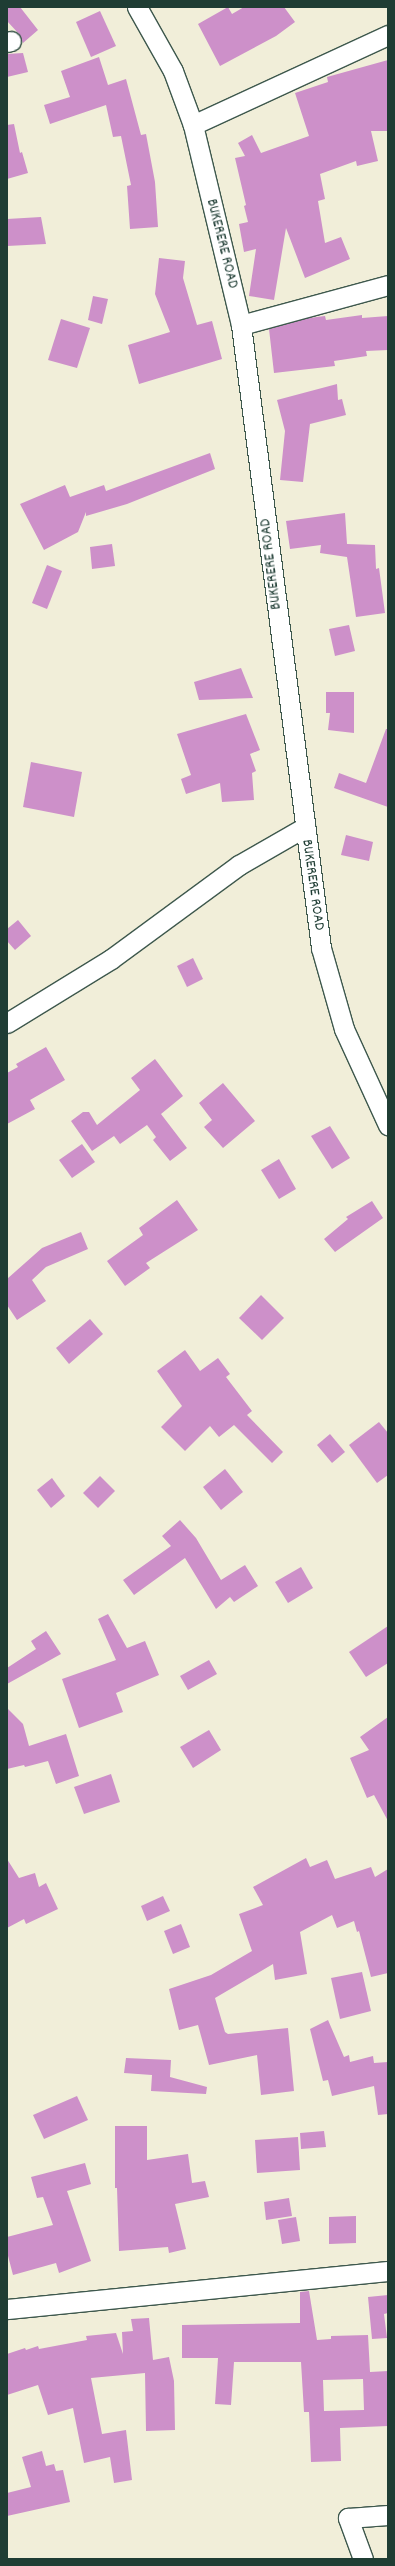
<!DOCTYPE html>
<style>
body{margin:0}
#map{position:relative;width:395px;height:2566px;overflow:hidden;background:#f1eed9;font-family:Dekko,sans-serif}
div>[style]{position:absolute}
.building>*{inset:0;background:#cd90c9}
.roads{filter:drop-shadow(1px 0 #3e584d) drop-shadow(-1px 0 #3e584d) drop-shadow(0 1px #3e584d) drop-shadow(0 -1px #3e584d)}
.minor>*{height:19px;margin:-9.5px;padding:0 9.5px;transform-origin:9.5px;border-radius:9.5px;background:#fff}
span{translate:-50% -50%;white-space:nowrap;text-align:center;line-height:1.15;-webkit-text-stroke:3px #fff;paint-order:stroke}
.street-label{font-size:15px;color:#1f3d34}
.frame{position:absolute;inset:0;border:8px solid #1f3d34;pointer-events:none}
</style>
<div id="map">
<div class="building">
<i style="clip-path:polygon(7px 7px,20px 7px,38px 30px,23px 43px,19px 34px,7px 21px)"></i>
<i style="clip-path:polygon(228px 7px,232px 14px,244px 7px,284px 7px,295px 22px,276px 36px,220px 66px,198px 24px)"></i>
<i style="clip-path:polygon(100px 11px,116px 46px,91px 57px,76px 22px)"></i>
<i style="clip-path:polygon(23px 53px,28px 72px,7px 77px,7px 54px)"></i>
<i style="clip-path:polygon(99px 57px,108px 85px,126px 79px,141px 135px,146px 134px,155px 182px,158px 227px,130px 229px,127px 186px,131px 185px,121px 136px,113px 137px,106px 105px,50px 124px,44px 105px,70px 97px,61px 71px)"></i>
<i style="clip-path:polygon(388px 60px,388px 131px,371px 131px,378px 161px,357px 166px,356px 161px,320px 174px,325px 199px,318px 201px,325px 243px,341px 237px,350px 259px,305px 278px,286px 228px,274px 300px,249px 296px,256px 249px,244px 252px,239px 224px,248px 222px,244px 206px,246px 205px,235px 158px,245px 156px,238px 143px,252px 135px,261px 153px,309px 136px,295px 93px,328px 82px,327px 77px)"></i>
<i style="clip-path:polygon(14px 124px,20px 153px,22px 152px,28px 173px,7px 179px,7px 125px)"></i>
<i style="clip-path:polygon(41px 217px,46px 244px,7px 246px,7px 219px)"></i>
<i style="clip-path:polygon(159px 258px,185px 261px,183px 278px,197px 325px,212px 321px,222px 359px,139px 384px,128px 345px,170px 332px,155px 294px)"></i>
<i style="clip-path:polygon(93px 296px,108px 299px,102px 324px,88px 320px)"></i>
<i style="clip-path:polygon(362px 315px,362px 318px,388px 316px,388px 350px,366px 351px,367px 356px,334px 361px,335px 366px,274px 373px,269px 329px,309px 318px,325px 316px,326px 320px)"></i>
<i style="clip-path:polygon(61px 319px,90px 328px,77px 368px,48px 360px)"></i>
<i style="clip-path:polygon(337px 384px,338px 400px,342px 399px,346px 415px,310px 424px,303px 482px,280px 480px,285px 431px,277px 400px)"></i>
<i style="clip-path:polygon(210px 453px,215px 469px,127px 504px,86px 516px,86px 512px,78px 532px,44px 550px,20px 504px,65px 485px,70px 497px,104px 485px,106px 491px)"></i>
<i style="clip-path:polygon(345px 513px,347px 544px,375px 545px,376px 569px,379px 568px,385px 613px,356px 617px,347px 557px,320px 553px,321px 545px,290px 549px,286px 521px)"></i>
<i style="clip-path:polygon(112px 544px,115px 566px,92px 569px,90px 547px)"></i>
<i style="clip-path:polygon(47px 565px,62px 571px,47px 609px,32px 603px)"></i>
<i style="clip-path:polygon(349px 625px,355px 651px,335px 656px,329px 629px)"></i>
<i style="clip-path:polygon(241px 668px,253px 698px,199px 700px,194px 682px)"></i>
<i style="clip-path:polygon(326px 692px,354px 692px,354px 733px,328px 730px,330px 713px,326px 713px)"></i>
<i style="clip-path:polygon(246px 714px,260px 750px,250px 754px,256px 771px,252px 773px,254px 800px,222px 802px,220px 783px,186px 794px,181px 779px,191px 775px,177px 734px)"></i>
<i style="clip-path:polygon(386px 729px,388px 729px,388px 807px,334px 788px,339px 773px,366px 783px)"></i>
<i style="clip-path:polygon(31px 762px,82px 772px,74px 817px,23px 807px)"></i>
<i style="clip-path:polygon(346px 835px,373px 842px,369px 861px,341px 855px)"></i>
<i style="clip-path:polygon(18px 920px,31px 936px,15px 950px,7px 941px,7px 929px)"></i>
<i style="clip-path:polygon(193px 958px,203px 979px,187px 987px,177px 966px)"></i>
<i style="clip-path:polygon(46px 1047px,65px 1080px,30px 1100px,35px 1109px,7px 1124px,7px 1073px,18px 1067px,16px 1064px)"></i>
<i style="clip-path:polygon(155px 1059px,183px 1096px,161px 1114px,187px 1148px,170px 1161px,153px 1140px,156px 1137px,147px 1125px,120px 1144px,114px 1136px,92px 1151px,71px 1121px,83px 1112px,89px 1112px,97px 1125px,140px 1090px,131px 1078px)"></i>
<i style="clip-path:polygon(223px 1083px,255px 1121px,223px 1148px,204px 1127px,212px 1120px,199px 1103px)"></i>
<i style="clip-path:polygon(330px 1126px,350px 1158px,332px 1169px,311px 1136px)"></i>
<i style="clip-path:polygon(82px 1144px,95px 1162px,72px 1178px,59px 1160px)"></i>
<i style="clip-path:polygon(279px 1159px,296px 1189px,279px 1199px,261px 1170px)"></i>
<i style="clip-path:polygon(177px 1200px,198px 1230px,146px 1263px,150px 1268px,125px 1286px,107px 1261px,143px 1235px,139px 1228px)"></i>
<i style="clip-path:polygon(372px 1201px,383px 1218px,335px 1252px,324px 1239px,348px 1219px,346px 1217px)"></i>
<i style="clip-path:polygon(81px 1232px,88px 1249px,46px 1267px,32px 1280px,46px 1301px,17px 1320px,7px 1305px,7px 1279px,42px 1248px)"></i>
<i style="clip-path:polygon(261px 1295px,284px 1318px,262px 1340px,239px 1318px)"></i>
<i style="clip-path:polygon(90px 1319px,103px 1334px,69px 1364px,56px 1348px)"></i>
<i style="clip-path:polygon(185px 1350px,200px 1371px,218px 1358px,230px 1374px,226px 1377px,252px 1411px,247px 1415px,283px 1452px,272px 1463px,234px 1425px,219px 1437px,210px 1426px,185px 1451px,161px 1427px,182px 1406px,157px 1371px)"></i>
<i style="clip-path:polygon(379px 1422px,388px 1433px,388px 1475px,377px 1483px,349px 1445px)"></i>
<i style="clip-path:polygon(330px 1434px,345px 1452px,332px 1463px,317px 1445px)"></i>
<i style="clip-path:polygon(225px 1469px,243px 1492px,221px 1510px,203px 1487px)"></i>
<i style="clip-path:polygon(100px 1476px,115px 1491px,98px 1508px,83px 1493px)"></i>
<i style="clip-path:polygon(52px 1478px,65px 1496px,51px 1508px,37px 1490px)"></i>
<i style="clip-path:polygon(180px 1520px,196px 1538px,221px 1580px,245px 1565px,258px 1586px,234px 1602px,230px 1597px,216px 1609px,185px 1558px,134px 1595px,123px 1580px,171px 1546px,162px 1536px)"></i>
<i style="clip-path:polygon(301px 1567px,313px 1588px,288px 1603px,275px 1582px)"></i>
<i style="clip-path:polygon(108px 1614px,127px 1648px,145px 1641px,159px 1675px,116px 1693px,123px 1712px,79px 1728px,62px 1679px,116px 1660px,98px 1619px)"></i>
<i style="clip-path:polygon(388px 1626px,388px 1663px,366px 1677px,349px 1652px)"></i>
<i style="clip-path:polygon(46px 1631px,61px 1654px,7px 1684px,7px 1668px,36px 1649px,31px 1641px)"></i>
<i style="clip-path:polygon(209px 1660px,217px 1674px,188px 1690px,180px 1676px)"></i>
<i style="clip-path:polygon(7px 1708px,23px 1724px,29px 1746px,66px 1734px,79px 1776px,56px 1784px,48px 1761px,25px 1767px,24px 1765px,7px 1769px)"></i>
<i style="clip-path:polygon(388px 1717px,388px 1821px,374px 1795px,367px 1798px,350px 1758px,369px 1750px,360px 1737px)"></i>
<i style="clip-path:polygon(209px 1730px,221px 1750px,193px 1768px,180px 1747px)"></i>
<i style="clip-path:polygon(111px 1774px,120px 1802px,84px 1814px,74px 1787px)"></i>
<i style="clip-path:polygon(306px 1858px,310px 1867px,327px 1860px,335px 1879px,371px 1867px,375px 1877px,388px 1869px,388px 1973px,371px 1977px,359px 1931px,357px 1932px,354px 1921px,337px 1928px,332px 1915px,300px 1932px,307px 1974px,275px 1980px,273px 1964px,215px 1998px,225px 2032px,228px 2034px,288px 2028px,294px 2091px,261px 2095px,257px 2055px,209px 2065px,198px 2025px,179px 2030px,169px 1989px,211px 1975px,252px 1951px,239px 1914px,263px 1905px,253px 1887px)"></i>
<i style="clip-path:polygon(7px 1859px,19px 1878px,35px 1873px,39px 1887px,46px 1883px,58px 1909px,26px 1924px,24px 1919px,7px 1928px)"></i>
<i style="clip-path:polygon(163px 1896px,170px 1911px,147px 1921px,141px 1906px)"></i>
<i style="clip-path:polygon(181px 1924px,190px 1947px,173px 1954px,164px 1931px)"></i>
<i style="clip-path:polygon(362px 1972px,371px 2011px,340px 2019px,331px 1978px)"></i>
<i style="clip-path:polygon(328px 2020px,344px 2057px,349px 2055px,350px 2062px,373px 2056px,374px 2063px,388px 2062px,388px 2114px,378px 2115px,374px 2086px,332px 2096px,328px 2080px,323px 2081px,310px 2029px)"></i>
<i style="clip-path:polygon(126px 2058px,171px 2060px,170px 2077px,207px 2087px,206px 2094px,151px 2091px,152px 2075px,124px 2073px)"></i>
<i style="clip-path:polygon(77px 2096px,88px 2120px,44px 2139px,33px 2115px)"></i>
<i style="clip-path:polygon(115px 2126px,147px 2126px,147px 2160px,188px 2154px,192px 2183px,205px 2181px,209px 2197px,175px 2204px,186px 2249px,169px 2253px,168px 2247px,119px 2251px,117px 2188px,115px 2188px)"></i>
<i style="clip-path:polygon(324px 2131px,326px 2147px,301px 2149px,300px 2133px)"></i>
<i style="clip-path:polygon(298px 2137px,300px 2170px,257px 2173px,255px 2140px)"></i>
<i style="clip-path:polygon(85px 2163px,91px 2184px,67px 2191px,91px 2261px,59px 2273px,56px 2263px,13px 2275px,7px 2252px,7px 2237px,53px 2225px,43px 2197px,37px 2198px,31px 2177px)"></i>
<i style="clip-path:polygon(289px 2198px,292px 2216px,266px 2220px,264px 2202px)"></i>
<i style="clip-path:polygon(356px 2216px,356px 2243px,329px 2244px,329px 2217px)"></i>
<i style="clip-path:polygon(296px 2217px,300px 2241px,282px 2244px,278px 2220px)"></i>
<i style="clip-path:polygon(evenodd,309px 2291px,317px 2340px,331px 2339px,331px 2336px,368px 2335px,370px 2372px,388px 2371px,388px 2426px,340px 2428px,341px 2461px,311px 2462px,309px 2412px,304px 2412px,301px 2362px,234px 2362px,231px 2405px,215px 2404px,218px 2358px,182px 2358px,182px 2325px,300px 2323px,300px 2292px,309px 2291px,363px 2379px,364px 2410px,324px 2411px,323px 2380px,363px 2379px)"></i>
<i style="clip-path:polygon(388px 2295px,388px 2313px,384px 2314px,387px 2338px,372px 2339px,368px 2297px)"></i>
<i style="clip-path:polygon(149px 2318px,153px 2360px,169px 2357px,174px 2381px,175px 2430px,146px 2431px,145px 2373px,91px 2378px,102px 2434px,126px 2430px,132px 2480px,114px 2483px,110px 2457px,84px 2463px,73px 2408px,48px 2415px,38px 2385px,7px 2395px,7px 2354px,25px 2348px,26px 2350px,38px 2346px,39px 2349px,87px 2340px,86px 2336px,116px 2333px,123px 2354px,122px 2332px,133px 2331px,131px 2319px)"></i>
<i style="clip-path:polygon(42px 2451px,46px 2466px,54px 2464px,56px 2471px,63px 2470px,70px 2502px,7px 2516px,7px 2493px,31px 2487px,22px 2457px)"></i>
</div>
<div class="roads">
<div class="minor">
<i style="left:137px;top:7px;width:73px;rotate:60.6deg"></i>
<i style="left:173px;top:71px;width:58px;rotate:69.7deg"></i>
<i style="left:193px;top:125px;width:206px;rotate:76.5deg"></i>
<i style="left:241px;top:325px;width:628px;rotate:82.68deg"></i>
<i style="left:321px;top:948px;width:84px;rotate:74.1deg"></i>
<i style="left:344px;top:1029px;width:106px;rotate:65.4deg"></i>
<i style="left:7px;top:42px;width:4px;rotate:-14deg"></i>
<i style="left:193px;top:125px;width:215px;rotate:-24.8deg"></i>
<i style="left:241px;top:325px;width:152px;rotate:-15.2deg"></i>
<i style="left:7px;top:1023px;width:122px;rotate:-31.6deg"></i>
<i style="left:111px;top:959px;width:159px;rotate:-36.3deg"></i>
<i style="left:239px;top:865px;width:76px;rotate:-29.9deg"></i>
<i style="left:7px;top:2309px;width:383px;rotate:-5.7deg"></i>
<i style="left:363px;top:2559px;width:44px;rotate:-110.1deg"></i>
<i style="left:348px;top:2518px;width:40px;rotate:-4.3deg"></i>
</div>
</div>
<div class="street-label">
<span style="left:221px;top:244px;rotate:76deg">BUKERERE ROAD</span>
<span style="left:272px;top:564px;rotate:-97deg">BUKERERE ROAD</span>
<span style="left:312px;top:885px;rotate:82deg">BUKERERE ROAD</span>
</div>
<div class="frame"></div>
</div>
